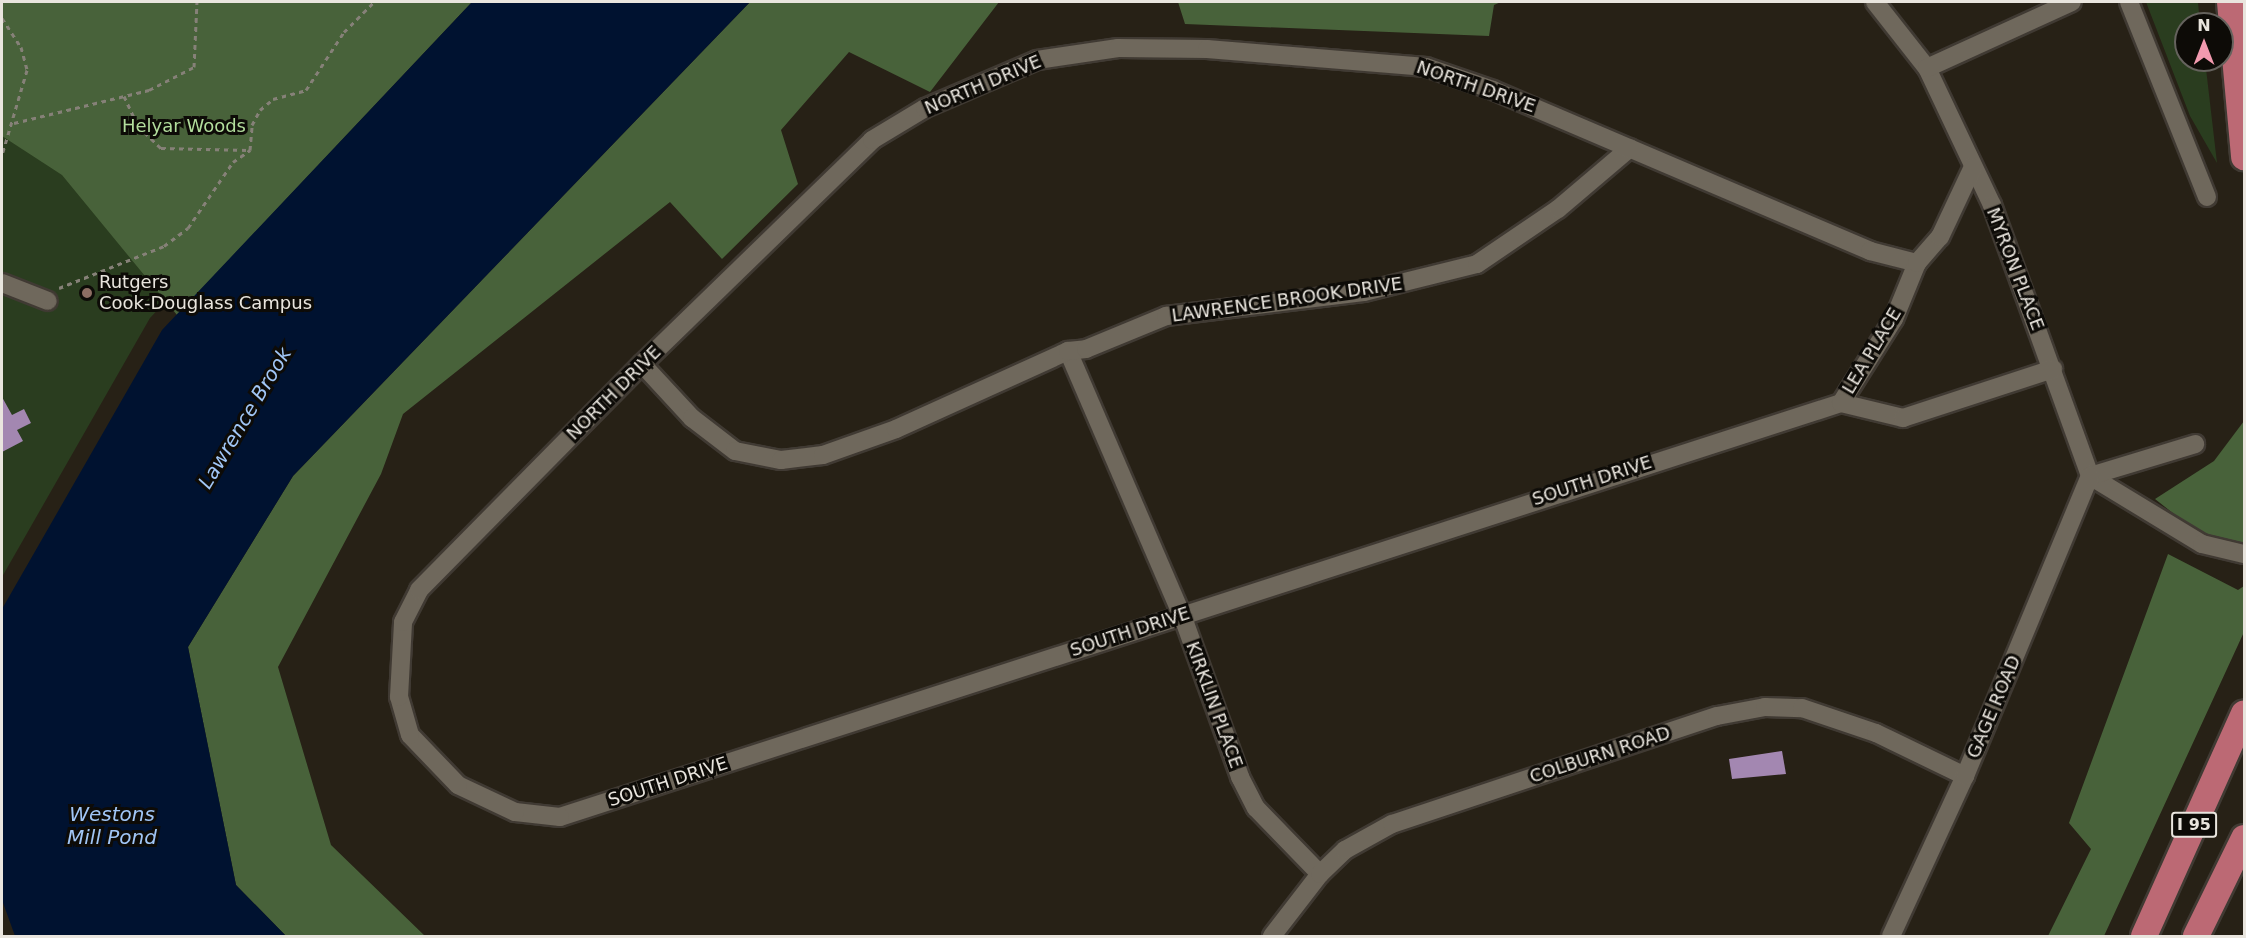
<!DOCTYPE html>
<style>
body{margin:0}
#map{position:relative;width:2246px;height:938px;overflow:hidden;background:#272116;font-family:"DejaVu Sans",sans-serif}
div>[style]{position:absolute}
.green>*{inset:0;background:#2a3d1f}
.forest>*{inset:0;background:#48623a}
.water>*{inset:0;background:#001230}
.building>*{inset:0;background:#a387b1}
.path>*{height:3px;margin-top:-1.5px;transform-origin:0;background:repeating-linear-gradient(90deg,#868178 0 4.5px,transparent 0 9px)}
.roads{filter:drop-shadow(2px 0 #403a33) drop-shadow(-2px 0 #403a33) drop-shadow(0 2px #403a33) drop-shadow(0 -2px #403a33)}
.minor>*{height:18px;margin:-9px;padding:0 9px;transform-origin:9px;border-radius:9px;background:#6f685c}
.highway>*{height:26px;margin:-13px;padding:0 13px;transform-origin:13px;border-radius:13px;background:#bc6974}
.dots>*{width:16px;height:16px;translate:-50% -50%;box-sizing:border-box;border:3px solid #0d0b07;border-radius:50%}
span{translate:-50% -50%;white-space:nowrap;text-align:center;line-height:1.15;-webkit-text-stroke:6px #0d0b07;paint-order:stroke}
.shield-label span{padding:2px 4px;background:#0d0b07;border:2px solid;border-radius:4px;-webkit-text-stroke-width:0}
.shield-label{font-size:16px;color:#e9e5de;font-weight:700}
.street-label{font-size:18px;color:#e9e5de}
.park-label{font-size:18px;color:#b2dd9c}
.poi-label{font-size:18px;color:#e9e5de}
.left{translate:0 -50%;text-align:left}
.water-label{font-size:20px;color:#a1c6f6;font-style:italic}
.frame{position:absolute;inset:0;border:3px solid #e9e5de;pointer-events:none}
.north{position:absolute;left:2174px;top:12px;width:60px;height:60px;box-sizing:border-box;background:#0d0b07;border:2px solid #65625d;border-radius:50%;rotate:0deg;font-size:16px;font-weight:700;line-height:24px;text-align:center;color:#e9e5de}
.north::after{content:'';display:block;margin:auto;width:21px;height:27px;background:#f29aaf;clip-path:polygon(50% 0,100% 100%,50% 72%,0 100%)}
</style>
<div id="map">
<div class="green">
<i style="clip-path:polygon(2146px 2px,2198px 2px,2200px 24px,2186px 24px,2186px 60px,2205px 60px,2217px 163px,2190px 116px)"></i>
<i style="clip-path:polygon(2px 103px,197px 268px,150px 318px,2px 577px)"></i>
</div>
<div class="forest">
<i style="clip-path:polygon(2px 2px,472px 2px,177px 315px,62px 175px,2px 136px)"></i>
<i style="clip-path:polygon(750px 2px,999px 2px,930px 92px,849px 52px,781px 130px,798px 184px,722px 259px,670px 202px,403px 414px,381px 474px,278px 667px,331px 845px,425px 936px,286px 936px,236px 885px,188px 647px,293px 476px)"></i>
<i style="clip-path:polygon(1178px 2px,1501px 2px,1494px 5px,1489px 36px,1185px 24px)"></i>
<i style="clip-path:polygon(2244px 421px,2244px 552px,2231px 559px,2155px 499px,2214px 461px)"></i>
<i style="clip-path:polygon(2168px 554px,2238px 590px,2244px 586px,2244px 632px,2104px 936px,2048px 936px,2091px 849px,2069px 823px)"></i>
</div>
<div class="water">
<i style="clip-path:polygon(472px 2px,750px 2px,293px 476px,188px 647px,236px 885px,286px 936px,15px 936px,2px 900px,2px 609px,162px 330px)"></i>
</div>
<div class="building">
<i style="clip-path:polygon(2px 397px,12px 415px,24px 409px,31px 423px,17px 430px,23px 441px,2px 452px)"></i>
<i style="clip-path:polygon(1782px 751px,1786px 774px,1732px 779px,1729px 759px)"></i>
</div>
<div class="path">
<i style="left:2px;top:18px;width:35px;rotate:57deg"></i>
<i style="left:21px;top:47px;width:24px;rotate:75deg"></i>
<i style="left:27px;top:70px;width:89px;rotate:106.4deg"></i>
<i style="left:124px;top:96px;width:33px;rotate:65deg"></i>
<i style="left:138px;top:126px;width:32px;rotate:44deg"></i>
<i style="left:161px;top:148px;width:87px;rotate:1.3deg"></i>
<i style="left:14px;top:123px;width:139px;rotate:-13.7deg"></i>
<i style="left:149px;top:90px;width:51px;rotate:-27.1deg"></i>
<i style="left:194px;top:67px;width:65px;rotate:-87.4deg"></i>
<i style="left:59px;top:288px;width:113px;rotate:-21.8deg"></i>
<i style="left:164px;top:246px;width:30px;rotate:-37deg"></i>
<i style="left:188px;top:228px;width:80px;rotate:-55.7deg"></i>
<i style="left:233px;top:162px;width:21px;rotate:-35deg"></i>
<i style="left:250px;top:150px;width:25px;rotate:-85deg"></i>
<i style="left:252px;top:125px;width:17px;rotate:-62deg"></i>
<i style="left:260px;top:110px;width:17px;rotate:-40deg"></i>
<i style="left:273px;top:99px;width:34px;rotate:-15deg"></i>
<i style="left:306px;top:90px;width:69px;rotate:-56.8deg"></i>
<i style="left:344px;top:32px;width:42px;rotate:-45deg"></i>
</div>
<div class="roads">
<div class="minor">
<i style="left:1875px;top:2px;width:84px;rotate:51.8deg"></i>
<i style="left:1927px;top:68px;width:152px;rotate:64.6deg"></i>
<i style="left:1992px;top:205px;width:288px;rotate:70.1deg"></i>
<i style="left:2129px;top:2px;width:210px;rotate:68.2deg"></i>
<i style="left:1927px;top:68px;width:159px;rotate:-24.5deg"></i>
<i style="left:2px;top:283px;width:49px;rotate:21.4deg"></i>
<i style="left:1068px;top:351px;width:296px;rotate:66.7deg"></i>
<i style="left:1185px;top:623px;width:164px;rotate:70.3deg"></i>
<i style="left:1240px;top:777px;width:35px;rotate:63deg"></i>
<i style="left:1256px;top:808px;width:92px;rotate:45.9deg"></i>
<i style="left:642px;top:364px;width:74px;rotate:47.2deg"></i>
<i style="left:692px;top:418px;width:54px;rotate:37.5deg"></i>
<i style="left:735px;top:451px;width:47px;rotate:11.1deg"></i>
<i style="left:781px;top:460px;width:42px;rotate:-6.8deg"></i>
<i style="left:823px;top:455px;width:77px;rotate:-19.6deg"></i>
<i style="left:896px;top:429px;width:189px;rotate:-24.4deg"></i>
<i style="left:1068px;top:351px;width:18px;rotate:-6deg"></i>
<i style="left:1086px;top:349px;width:87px;rotate:-22.4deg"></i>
<i style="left:1166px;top:316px;width:199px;rotate:-6.9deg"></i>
<i style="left:1364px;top:292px;width:116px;rotate:-13.9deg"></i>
<i style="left:1477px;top:264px;width:98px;rotate:-34.2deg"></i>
<i style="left:1558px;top:209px;width:94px;rotate:-40.3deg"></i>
<i style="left:1841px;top:403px;width:1346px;rotate:162.09deg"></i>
<i style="left:560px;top:817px;width:45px;rotate:-173.7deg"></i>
<i style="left:515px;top:812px;width:63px;rotate:-154.7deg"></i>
<i style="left:458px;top:785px;width:69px;rotate:-133.8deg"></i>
<i style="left:410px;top:735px;width:40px;rotate:-106deg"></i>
<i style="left:399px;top:697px;width:75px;rotate:-86.9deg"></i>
<i style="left:403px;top:622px;width:36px;rotate:-63deg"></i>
<i style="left:419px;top:590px;width:317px;rotate:-45.4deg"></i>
<i style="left:642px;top:364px;width:321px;rotate:-44.2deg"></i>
<i style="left:872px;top:140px;width:62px;rotate:-31.1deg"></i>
<i style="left:925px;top:108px;width:122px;rotate:-23.2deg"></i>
<i style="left:1037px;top:60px;width:82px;rotate:-8.4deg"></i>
<i style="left:1118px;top:48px;width:89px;rotate:0.6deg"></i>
<i style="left:1207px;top:49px;width:220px;rotate:4.7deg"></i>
<i style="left:1426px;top:67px;width:71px;rotate:18.9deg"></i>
<i style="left:1493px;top:90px;width:410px;rotate:23.1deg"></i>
<i style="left:1870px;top:251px;width:49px;rotate:14.3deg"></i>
<i style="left:1841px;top:403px;width:99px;rotate:-57.8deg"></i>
<i style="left:1894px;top:319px;width:61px;rotate:-67.7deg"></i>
<i style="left:1917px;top:263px;width:35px;rotate:-49deg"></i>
<i style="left:1940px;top:237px;width:77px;rotate:-64.8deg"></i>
<i style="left:1841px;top:403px;width:64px;rotate:13.6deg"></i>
<i style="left:1903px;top:418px;width:158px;rotate:-18.1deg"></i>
<i style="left:2090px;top:476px;width:131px;rotate:31.3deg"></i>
<i style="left:2202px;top:544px;width:43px;rotate:13.4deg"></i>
<i style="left:2090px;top:476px;width:110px;rotate:-16.9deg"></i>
<i style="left:1272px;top:936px;width:78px;rotate:-52.3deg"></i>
<i style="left:1320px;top:874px;width:35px;rotate:-44deg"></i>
<i style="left:1345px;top:850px;width:54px;rotate:-29deg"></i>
<i style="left:1392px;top:824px;width:342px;rotate:-18.4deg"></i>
<i style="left:1717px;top:716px;width:49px;rotate:-10.6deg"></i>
<i style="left:1765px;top:707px;width:37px;rotate:2deg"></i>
<i style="left:1802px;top:708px;width:78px;rotate:18.7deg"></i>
<i style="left:1876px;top:733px;width:99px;rotate:25.8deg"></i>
<i style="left:1891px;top:936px;width:176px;rotate:-65.2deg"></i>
<i style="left:1965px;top:776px;width:325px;rotate:-67.4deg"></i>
</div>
<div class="highway">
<i style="left:2230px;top:2px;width:156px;rotate:84.8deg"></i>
<i style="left:2144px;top:936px;width:244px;rotate:-65.8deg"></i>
<i style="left:2196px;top:936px;width:109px;rotate:-63.9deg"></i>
</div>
</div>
<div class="dots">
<i style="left:87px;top:293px;background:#8d6e63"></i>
</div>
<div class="shield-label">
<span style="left:2194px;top:825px">I 95</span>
</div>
<div class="street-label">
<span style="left:983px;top:85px;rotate:-23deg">NORTH DRIVE</span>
<span style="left:1476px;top:87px;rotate:19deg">NORTH DRIVE</span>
<span style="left:2015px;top:269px;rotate:69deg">MYRON PLACE</span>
<span style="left:1287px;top:300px;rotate:-8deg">LAWRENCE BROOK DRIVE</span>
<span style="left:1872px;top:351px;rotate:-59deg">LEA PLACE</span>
<span style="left:614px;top:393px;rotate:-45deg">NORTH DRIVE</span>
<span style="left:1592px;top:481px;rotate:-18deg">SOUTH DRIVE</span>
<span style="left:1130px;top:632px;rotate:-18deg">SOUTH DRIVE</span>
<span style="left:1214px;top:705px;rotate:70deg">KIRKLIN PLACE</span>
<span style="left:1994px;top:707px;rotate:-67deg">GAGE ROAD</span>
<span style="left:1600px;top:755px;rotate:-18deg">COLBURN ROAD</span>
<span style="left:668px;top:782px;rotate:-18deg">SOUTH DRIVE</span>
</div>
<div class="park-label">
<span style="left:184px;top:126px">Helyar Woods</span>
</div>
<div class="poi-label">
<span class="left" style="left:99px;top:293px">Rutgers<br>Cook-Douglass Campus</span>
</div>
<div class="water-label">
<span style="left:245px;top:418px;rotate:-59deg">Lawrence Brook</span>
<span style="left:112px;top:826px">Westons<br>Mill Pond</span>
</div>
<div class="frame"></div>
<div class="north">N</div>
</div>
